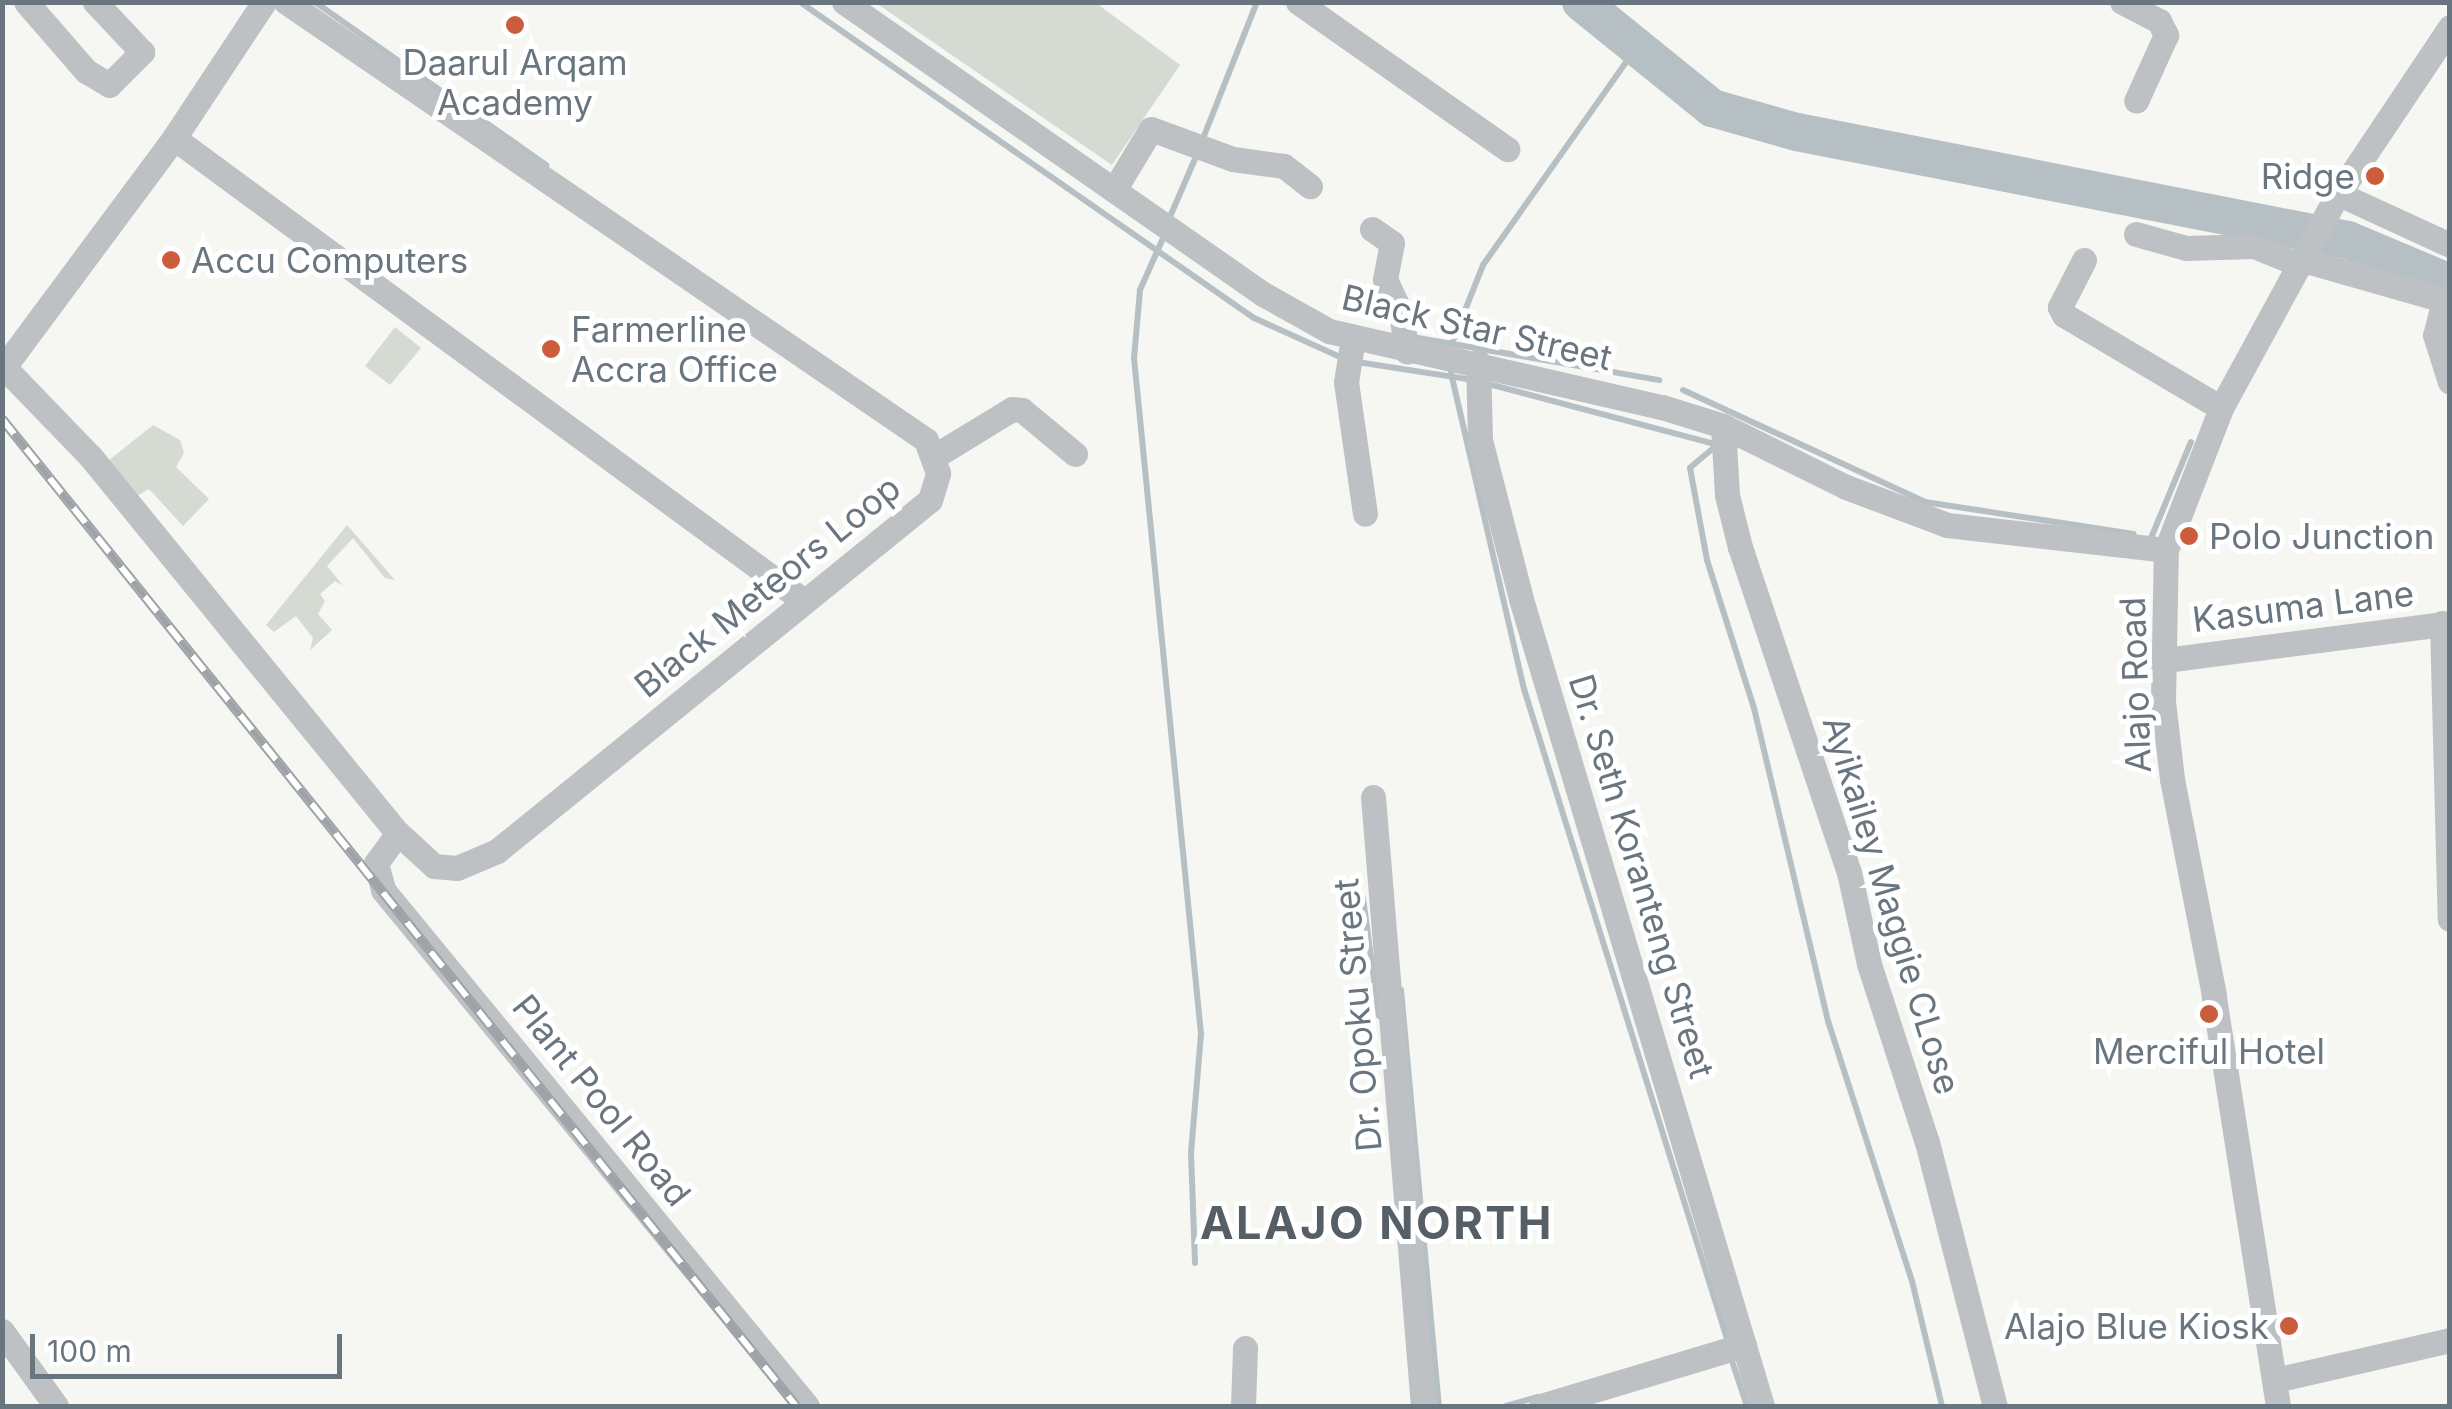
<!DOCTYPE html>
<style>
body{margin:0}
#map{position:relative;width:2452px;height:1409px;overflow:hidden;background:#f6f6f3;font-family:Inter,sans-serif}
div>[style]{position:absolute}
.green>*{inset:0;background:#d5dad3}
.stream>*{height:6px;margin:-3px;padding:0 3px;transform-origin:3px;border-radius:3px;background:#b6c0c4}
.river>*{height:38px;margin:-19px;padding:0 19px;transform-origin:19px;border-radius:19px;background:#b6c0c4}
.minor>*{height:25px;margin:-12.5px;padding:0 12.5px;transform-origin:12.5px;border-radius:12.5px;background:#bdc1c4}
.rail>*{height:10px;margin-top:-5px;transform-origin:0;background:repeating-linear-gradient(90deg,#fff 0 19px,#9ea3a8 0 38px);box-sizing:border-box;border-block:2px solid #9ea3a8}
.dots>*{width:28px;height:28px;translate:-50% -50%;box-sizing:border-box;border:5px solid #fff;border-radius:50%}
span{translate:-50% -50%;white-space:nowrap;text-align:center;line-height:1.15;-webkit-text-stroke:10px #fff;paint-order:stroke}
.poi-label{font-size:35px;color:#697680}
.right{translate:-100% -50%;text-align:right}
.left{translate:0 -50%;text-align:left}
.street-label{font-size:35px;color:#697680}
.district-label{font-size:45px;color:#565f66;font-weight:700;letter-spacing:2.5px}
.frame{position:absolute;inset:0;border:5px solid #697680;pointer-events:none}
.scale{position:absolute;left:30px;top:1334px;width:312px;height:45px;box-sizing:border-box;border:5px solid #697680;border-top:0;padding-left:12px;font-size:30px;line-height:35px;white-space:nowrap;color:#697680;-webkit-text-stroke:8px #fff;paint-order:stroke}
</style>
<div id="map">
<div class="green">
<i style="clip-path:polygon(876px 3px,1096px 3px,1180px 65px,1112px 165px)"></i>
<i style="clip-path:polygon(395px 327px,421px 348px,390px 385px,365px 366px)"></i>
<i style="clip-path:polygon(153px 425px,180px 440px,184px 453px,176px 467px,209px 499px,183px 526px,149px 489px,135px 497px,108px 461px)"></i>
<i style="clip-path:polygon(347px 525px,395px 580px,385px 578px,353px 538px,327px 566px,343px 586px,335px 581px,320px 594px,325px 601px,318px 614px,332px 630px,310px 650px,313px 638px,296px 616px,274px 632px,266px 625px)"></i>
</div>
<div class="stream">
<i style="left:315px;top:2px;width:283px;rotate:35.2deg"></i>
<i style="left:800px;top:2px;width:553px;rotate:34.84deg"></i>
<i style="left:1254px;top:318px;width:100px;rotate:24.3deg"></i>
<i style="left:1202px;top:141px;width:149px;rotate:-68.4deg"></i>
<i style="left:1169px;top:219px;width:73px;rotate:-66.6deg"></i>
<i style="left:1164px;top:236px;width:59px;rotate:114deg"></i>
<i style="left:1140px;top:290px;width:68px;rotate:95deg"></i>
<i style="left:1134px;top:358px;width:679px;rotate:84.34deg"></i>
<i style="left:1201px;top:1034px;width:119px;rotate:94.8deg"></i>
<i style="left:1191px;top:1153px;width:110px;rotate:87.9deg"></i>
<i style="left:1418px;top:338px;width:245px;rotate:9.9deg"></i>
<i style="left:1450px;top:348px;width:89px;rotate:-68.3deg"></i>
<i style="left:1483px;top:265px;width:267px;rotate:-54.8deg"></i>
<i style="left:1357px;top:362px;width:117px;rotate:8.8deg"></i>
<i style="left:1451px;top:373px;width:324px;rotate:77deg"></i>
<i style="left:1524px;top:689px;width:684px;rotate:72.65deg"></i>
<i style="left:1485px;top:383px;width:241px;rotate:14.9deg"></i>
<i style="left:1683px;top:390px;width:267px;rotate:24.8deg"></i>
<i style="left:1925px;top:502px;width:211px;rotate:8.7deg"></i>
<i style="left:1717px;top:445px;width:35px;rotate:140deg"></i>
<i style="left:1690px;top:468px;width:94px;rotate:79.5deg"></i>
<i style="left:1707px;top:560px;width:155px;rotate:72.4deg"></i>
<i style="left:1754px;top:708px;width:322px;rotate:76.7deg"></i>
<i style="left:1828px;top:1021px;width:273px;rotate:72.1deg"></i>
<i style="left:1912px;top:1281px;width:129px;rotate:76.5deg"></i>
<i style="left:2151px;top:538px;width:104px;rotate:-67.4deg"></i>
<i style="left:1363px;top:898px;width:119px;rotate:82.3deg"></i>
<i style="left:1401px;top:990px;width:418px;rotate:84.8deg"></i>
<i style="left:1731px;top:1358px;width:51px;rotate:71.6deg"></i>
<i style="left:1506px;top:1406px;width:33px;rotate:-16deg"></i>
</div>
<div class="river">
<i style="left:1581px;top:2px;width:169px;rotate:39deg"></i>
<i style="left:1712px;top:108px;width:88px;rotate:15.8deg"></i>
<i style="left:1797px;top:132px;width:561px;rotate:11.09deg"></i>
<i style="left:2348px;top:240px;width:111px;rotate:22.9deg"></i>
</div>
<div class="minor">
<i style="left:26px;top:2px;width:91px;rotate:49deg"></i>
<i style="left:86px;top:71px;width:27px;rotate:31deg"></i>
<i style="left:109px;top:85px;width:47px;rotate:-45deg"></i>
<i style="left:142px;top:52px;width:69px;rotate:-133.2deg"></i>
<i style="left:844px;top:2px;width:511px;rotate:34.87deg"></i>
<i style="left:1263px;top:294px;width:76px;rotate:29.3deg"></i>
<i style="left:1329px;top:331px;width:342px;rotate:12.9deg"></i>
<i style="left:1662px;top:407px;width:64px;rotate:17.3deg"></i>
<i style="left:1723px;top:426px;width:137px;rotate:26.4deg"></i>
<i style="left:1846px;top:487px;width:108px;rotate:20.6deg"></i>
<i style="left:1947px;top:525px;width:220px;rotate:6.5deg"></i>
<i style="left:1298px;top:2px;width:256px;rotate:35.1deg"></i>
<i style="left:2122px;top:2px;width:42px;rotate:27.2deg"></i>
<i style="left:2159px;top:21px;width:16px;rotate:63deg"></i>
<i style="left:2166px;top:35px;width:72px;rotate:114.4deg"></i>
<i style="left:174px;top:138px;width:782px;rotate:36.31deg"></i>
<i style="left:1114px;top:190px;width:71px;rotate:-58.8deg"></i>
<i style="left:1151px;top:129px;width:87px;rotate:20.1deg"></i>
<i style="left:1233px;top:159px;width:51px;rotate:7.8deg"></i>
<i style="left:1284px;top:166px;width:33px;rotate:38deg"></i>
<i style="left:2339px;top:194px;width:122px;rotate:24.7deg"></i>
<i style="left:1372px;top:229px;width:24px;rotate:35deg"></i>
<i style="left:1392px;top:243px;width:37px;rotate:101deg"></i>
<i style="left:1385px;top:279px;width:38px;rotate:65deg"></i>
<i style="left:1401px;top:314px;width:38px;rotate:81deg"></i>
<i style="left:2136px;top:234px;width:52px;rotate:15.6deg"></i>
<i style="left:2186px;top:248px;width:68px;rotate:-1.7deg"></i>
<i style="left:2254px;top:246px;width:50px;rotate:22.4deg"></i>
<i style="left:2084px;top:260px;width:53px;rotate:117.1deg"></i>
<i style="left:2060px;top:307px;width:9px;rotate:63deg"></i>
<i style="left:2064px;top:315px;width:182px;rotate:30.6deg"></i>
<i style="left:2303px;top:260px;width:153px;rotate:15.9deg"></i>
<i style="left:2444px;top:300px;width:36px;rotate:104deg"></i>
<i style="left:2435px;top:335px;width:49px;rotate:72.3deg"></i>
<i style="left:1353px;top:338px;width:45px;rotate:99deg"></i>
<i style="left:1346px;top:382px;width:133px;rotate:81.8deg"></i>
<i style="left:1478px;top:362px;width:78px;rotate:88.5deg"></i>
<i style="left:1480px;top:440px;width:164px;rotate:75.5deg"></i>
<i style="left:1521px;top:599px;width:842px;rotate:73.37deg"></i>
<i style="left:2px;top:365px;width:127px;rotate:46deg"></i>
<i style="left:90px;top:456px;width:487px;rotate:50.8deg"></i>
<i style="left:398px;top:833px;width:49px;rotate:42.5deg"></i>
<i style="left:434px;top:866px;width:23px;rotate:5deg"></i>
<i style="left:457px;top:868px;width:43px;rotate:-23deg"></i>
<i style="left:497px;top:851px;width:557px;rotate:-39.03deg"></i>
<i style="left:930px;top:500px;width:28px;rotate:-73deg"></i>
<i style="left:938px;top:473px;width:35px;rotate:-110deg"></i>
<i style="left:926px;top:440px;width:776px;rotate:-145.61deg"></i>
<i style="left:4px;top:367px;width:285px;rotate:-53.4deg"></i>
<i style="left:174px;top:138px;width:163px;rotate:-56.5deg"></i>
<i style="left:1723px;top:426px;width:69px;rotate:86.7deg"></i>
<i style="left:1727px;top:495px;width:54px;rotate:76deg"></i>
<i style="left:1740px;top:547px;width:343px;rotate:71.5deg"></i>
<i style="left:1849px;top:872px;width:94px;rotate:77.7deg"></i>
<i style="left:1869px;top:964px;width:187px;rotate:72deg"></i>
<i style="left:1927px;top:1142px;width:273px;rotate:75.6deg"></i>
<i style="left:935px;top:456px;width:90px;rotate:-31.4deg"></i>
<i style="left:1012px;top:409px;width:10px;rotate:6deg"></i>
<i style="left:1022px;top:410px;width:69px;rotate:39.7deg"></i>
<i style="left:2442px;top:623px;width:296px;rotate:88.5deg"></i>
<i style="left:2165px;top:660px;width:287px;rotate:-7.4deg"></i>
<i style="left:1373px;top:797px;width:611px;rotate:85.31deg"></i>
<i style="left:398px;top:833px;width:37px;rotate:126deg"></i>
<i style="left:376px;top:863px;width:28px;rotate:75deg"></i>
<i style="left:383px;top:890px;width:668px;rotate:50.59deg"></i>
<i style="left:2px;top:1331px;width:92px;rotate:54.2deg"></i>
<i style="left:2275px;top:1380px;width:180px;rotate:-12.9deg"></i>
<i style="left:1243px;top:1406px;width:58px;rotate:-88deg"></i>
<i style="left:1541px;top:1406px;width:212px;rotate:-16.7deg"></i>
<i style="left:2278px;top:1406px;width:416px;rotate:-98.9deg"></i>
<i style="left:2214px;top:995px;width:220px;rotate:-101deg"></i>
<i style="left:2172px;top:779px;width:79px;rotate:-96.6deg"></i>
<i style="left:2163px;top:701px;width:151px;rotate:-88.9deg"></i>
<i style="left:2166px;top:550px;width:152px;rotate:-68.8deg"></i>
<i style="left:2221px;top:408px;width:238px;rotate:-61.4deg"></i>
<i style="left:2335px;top:199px;width:207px;rotate:-56.2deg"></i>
</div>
<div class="rail">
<i style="left:2px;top:419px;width:1267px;rotate:51.18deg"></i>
</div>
<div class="dots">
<i style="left:515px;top:25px;background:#cc5d3c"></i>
<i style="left:2375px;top:176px;background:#cc5d3c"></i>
<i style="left:171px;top:260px;background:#cc5d3c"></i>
<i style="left:551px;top:349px;background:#cc5d3c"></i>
<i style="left:2189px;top:536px;background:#cc5d3c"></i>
<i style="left:2209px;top:1014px;background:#cc5d3c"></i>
<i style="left:2289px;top:1326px;background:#cc5d3c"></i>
</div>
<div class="poi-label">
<span style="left:515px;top:82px">Daarul Arqam<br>Academy</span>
<span class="right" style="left:2355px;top:176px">Ridge</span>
<span class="left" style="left:191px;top:260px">Accu Computers</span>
<span class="left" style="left:571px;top:349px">Farmerline<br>Accra Office</span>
<span class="left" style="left:2209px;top:536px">Polo Junction</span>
<span style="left:2209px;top:1051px">Merciful Hotel</span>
<span class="right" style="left:2269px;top:1326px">Alajo Blue Kiosk</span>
</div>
<div class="street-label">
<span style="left:1477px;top:327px;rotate:13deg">Black Star Street</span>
<span style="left:767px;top:586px;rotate:-39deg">Black Meteors Loop</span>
<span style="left:2303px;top:606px;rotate:-7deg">Kasuma Lane</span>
<span style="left:2135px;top:685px;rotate:-92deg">Alajo Road</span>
<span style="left:1642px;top:876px;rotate:73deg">Dr. Seth Koranteng Street</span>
<span style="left:1892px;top:905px;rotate:73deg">Ayikailey Maggie CLose</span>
<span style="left:1357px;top:1015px;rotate:-95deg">Dr. Opoku Street</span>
<span style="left:602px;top:1100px;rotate:51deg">Plant Pool Road</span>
</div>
<div class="district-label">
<span style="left:1377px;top:1223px">ALAJO NORTH</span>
</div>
<div class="frame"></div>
<div class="scale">100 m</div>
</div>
